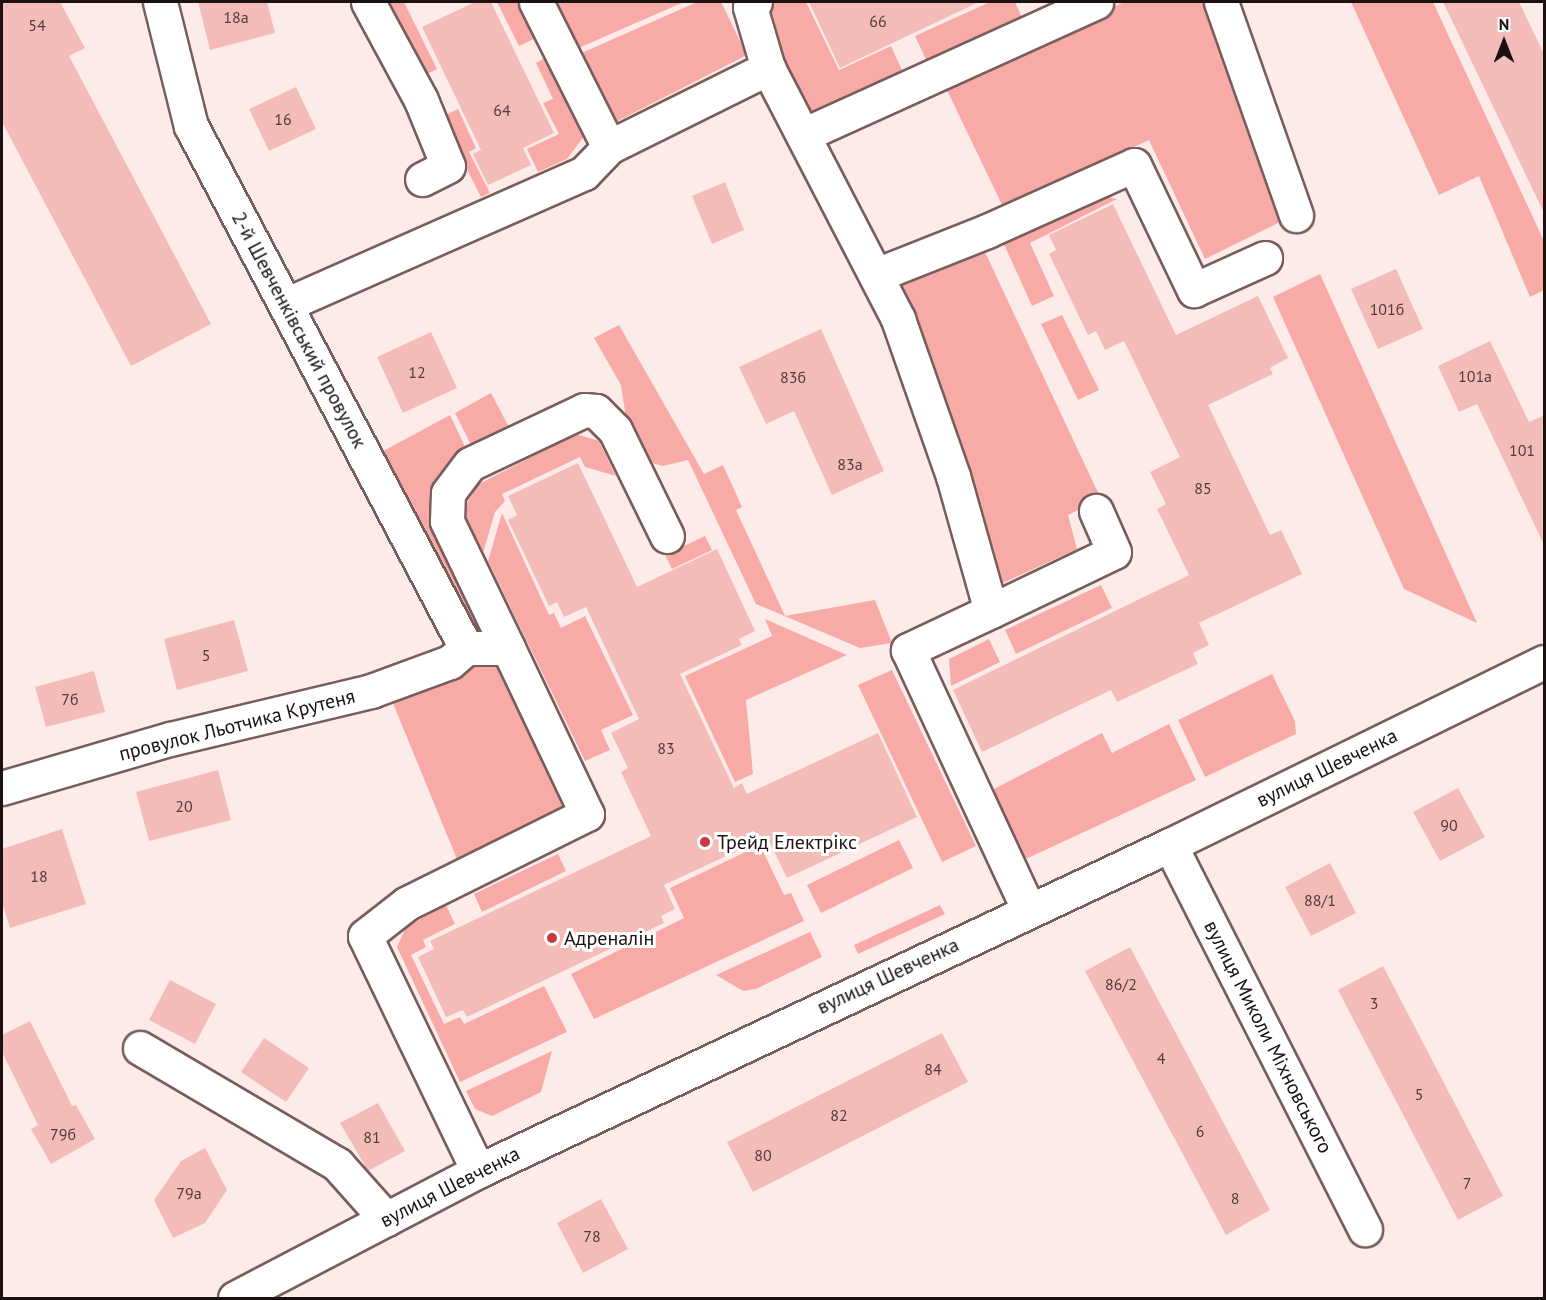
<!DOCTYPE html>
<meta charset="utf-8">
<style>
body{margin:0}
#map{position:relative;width:1546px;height:1300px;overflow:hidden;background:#fdebea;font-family:"PT Sans",sans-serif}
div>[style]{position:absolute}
.green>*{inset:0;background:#f8aba6}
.building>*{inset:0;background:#f4bcb8}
.roads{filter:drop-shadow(2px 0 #775e5c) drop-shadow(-2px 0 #775e5c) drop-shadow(0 2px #775e5c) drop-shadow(0 -2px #775e5c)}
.minor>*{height:33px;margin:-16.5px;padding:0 16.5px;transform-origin:16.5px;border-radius:16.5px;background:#fff}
.dots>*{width:16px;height:16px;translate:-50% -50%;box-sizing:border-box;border:3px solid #fff;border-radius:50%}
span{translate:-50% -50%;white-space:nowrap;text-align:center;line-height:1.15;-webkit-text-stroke:6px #fff;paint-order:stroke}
.number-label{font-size:16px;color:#503c3a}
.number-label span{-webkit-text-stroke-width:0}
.street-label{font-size:20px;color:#1a1110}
.poi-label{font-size:20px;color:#1a1110}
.left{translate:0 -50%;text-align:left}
.frame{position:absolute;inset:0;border:3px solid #1a1110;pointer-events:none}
.north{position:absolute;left:1474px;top:12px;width:60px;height:60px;-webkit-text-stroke:4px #fff;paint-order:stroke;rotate:0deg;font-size:16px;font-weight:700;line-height:24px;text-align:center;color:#1a1110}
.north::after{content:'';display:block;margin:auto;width:21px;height:27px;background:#1a1110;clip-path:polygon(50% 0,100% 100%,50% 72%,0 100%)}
</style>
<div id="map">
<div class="green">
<i style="clip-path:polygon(386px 2px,404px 2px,437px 69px,427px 74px,415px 64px)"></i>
<i style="clip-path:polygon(497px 2px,523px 2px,540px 36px,519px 46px)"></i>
<i style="clip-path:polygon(549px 2px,684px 2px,574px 50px)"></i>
<i style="clip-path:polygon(697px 2px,721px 2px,747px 55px,610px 125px,577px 55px)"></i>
<i style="clip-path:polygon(767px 2px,806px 2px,839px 70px,891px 46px,905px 77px,813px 118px,764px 23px)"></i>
<i style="clip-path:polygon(990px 2px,1015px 2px,1024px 22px,929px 66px,915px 36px)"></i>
<i style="clip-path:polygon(1124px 2px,1204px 2px,1282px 221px,1205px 259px,1149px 140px,1004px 209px,944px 84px)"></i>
<i style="clip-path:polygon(1351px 2px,1433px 2px,1544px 241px,1544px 290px,1530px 297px,1479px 176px,1439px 195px)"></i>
<i style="clip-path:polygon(550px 55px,588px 131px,567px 159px,538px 172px,527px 149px,559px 134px,543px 103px,553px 99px,536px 63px)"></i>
<i style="clip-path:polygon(458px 109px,476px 148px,469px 152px,490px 193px,481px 197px,448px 132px,447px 114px)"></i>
<i style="clip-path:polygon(1096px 194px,1117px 199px,1030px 243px,1054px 296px,1032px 306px,1003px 242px)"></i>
<i style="clip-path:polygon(984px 250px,1101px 499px,1068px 515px,1077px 549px,1003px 583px,971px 474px,901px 284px)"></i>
<i style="clip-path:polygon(1320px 274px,1477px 623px,1404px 589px,1273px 297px)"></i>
<i style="clip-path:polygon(1062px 315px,1099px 390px,1078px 400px,1041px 324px)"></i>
<i style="clip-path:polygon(619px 325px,704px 474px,723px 465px,742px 507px,736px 510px,785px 616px,875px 600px,892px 643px,860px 648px,756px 604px,688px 460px,663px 466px,647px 462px,626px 418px,621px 385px,594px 338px)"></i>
<i style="clip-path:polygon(491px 393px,511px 431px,474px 451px,455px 413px)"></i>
<i style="clip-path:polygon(450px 415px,468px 453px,453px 461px,483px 626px,471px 633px,374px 456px)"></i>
<i style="clip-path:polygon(576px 434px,599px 441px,616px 476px,585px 467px,580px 457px,502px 494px,505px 501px,495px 512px,483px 553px,466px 518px,467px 503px,477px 485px)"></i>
<i style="clip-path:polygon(502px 513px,549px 615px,554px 613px,561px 628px,585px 616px,633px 715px,601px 730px,610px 750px,585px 761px,488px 561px)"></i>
<i style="clip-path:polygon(705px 536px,712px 550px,672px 569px,665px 555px)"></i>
<i style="clip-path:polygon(1101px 585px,1112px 608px,1016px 654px,1005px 630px)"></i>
<i style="clip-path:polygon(765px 619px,847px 655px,746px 700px,753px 774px,735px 782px,685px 676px,772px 636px)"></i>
<i style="clip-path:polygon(989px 639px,1000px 662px,951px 686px,949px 659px)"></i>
<i style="clip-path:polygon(483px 661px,499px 661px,567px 803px,564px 812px,461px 869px,392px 701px)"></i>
<i style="clip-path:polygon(892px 670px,976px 846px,942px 862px,858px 685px)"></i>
<i style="clip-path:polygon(1272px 674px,1295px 721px,1296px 734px,1205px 777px,1178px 720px)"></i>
<i style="clip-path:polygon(1169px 724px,1196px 780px,1028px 858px,1022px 857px,990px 791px,1102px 733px,1112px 753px)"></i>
<i style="clip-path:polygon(899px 840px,913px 868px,821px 913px,807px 885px)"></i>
<i style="clip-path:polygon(760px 845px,784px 895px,791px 893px,804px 921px,594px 1019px,571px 974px,684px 918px,670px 888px)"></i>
<i style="clip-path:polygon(558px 854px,566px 871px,482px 912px,474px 894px)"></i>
<i style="clip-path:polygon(446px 905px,455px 924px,423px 940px,426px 947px,411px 955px,444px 1024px,460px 1017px,464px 1024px,544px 986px,567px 1032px,460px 1082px,397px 947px,406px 927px)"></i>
<i style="clip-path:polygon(940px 905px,945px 914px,858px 954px,854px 945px)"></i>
<i style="clip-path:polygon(810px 932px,822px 957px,756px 989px,743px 991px,716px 975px)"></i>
<i style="clip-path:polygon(552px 1051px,541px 1092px,492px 1116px,475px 1109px,466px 1091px)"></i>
</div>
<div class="building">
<i style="clip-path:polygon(2px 2px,60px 2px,85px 48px,69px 56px,211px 324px,131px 366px,2px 122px)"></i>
<i style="clip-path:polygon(198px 2px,267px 2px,275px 33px,210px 50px)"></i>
<i style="clip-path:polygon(475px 2px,491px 2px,554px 133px,523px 148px,531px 165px,488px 185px,473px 154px,481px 150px,422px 27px)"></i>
<i style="clip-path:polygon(809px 2px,979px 2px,840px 68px)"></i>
<i style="clip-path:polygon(1443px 2px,1519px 2px,1545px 56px,1545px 215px)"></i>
<i style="clip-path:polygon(296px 87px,316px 129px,269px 151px,249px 109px)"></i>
<i style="clip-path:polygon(725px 182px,744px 230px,712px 244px,692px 196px)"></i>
<i style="clip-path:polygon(1113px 204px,1176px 335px,1258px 296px,1288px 358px,1270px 368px,1273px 374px,1208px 405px,1270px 535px,1281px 530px,1302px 574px,1199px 623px,1209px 645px,1193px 653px,1198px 664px,1117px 702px,1111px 690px,982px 752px,953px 690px,1189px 575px,1157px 509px,1166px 504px,1150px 472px,1180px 457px,1124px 341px,1105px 350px,1096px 331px,1088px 335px,1049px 254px,1056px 250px,1049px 235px)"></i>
<i style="clip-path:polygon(1396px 269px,1423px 329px,1378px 349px,1351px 289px)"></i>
<i style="clip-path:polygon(821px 329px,884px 471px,832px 495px,794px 411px,766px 424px,739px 367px)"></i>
<i style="clip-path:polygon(431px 332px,457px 388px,403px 413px,377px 357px)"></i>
<i style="clip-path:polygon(1490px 341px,1529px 422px,1545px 415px,1545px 547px,1477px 404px,1459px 412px,1438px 366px)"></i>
<i style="clip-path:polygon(578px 463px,637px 587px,717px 549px,755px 631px,739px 639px,742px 645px,680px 674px,734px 788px,742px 783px,747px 794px,878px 733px,917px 817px,787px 878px,767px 837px,664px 885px,675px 909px,661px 916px,664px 923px,467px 1017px,463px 1010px,446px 1017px,418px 957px,434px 949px,430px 941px,651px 836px,621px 772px,628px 768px,611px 733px,639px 719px,586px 607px,564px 617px,557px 602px,549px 606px,508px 520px,517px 515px,508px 496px)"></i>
<i style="clip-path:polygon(234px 620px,248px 671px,177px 690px,164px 639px)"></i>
<i style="clip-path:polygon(94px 671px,105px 712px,46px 727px,35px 687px)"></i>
<i style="clip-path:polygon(218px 770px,231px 820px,149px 841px,136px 792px)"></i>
<i style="clip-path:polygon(1458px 788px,1485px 837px,1440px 861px,1413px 812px)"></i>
<i style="clip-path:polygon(62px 829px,86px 904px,10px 928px,2px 902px,2px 849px)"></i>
<i style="clip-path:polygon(1330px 863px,1356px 913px,1311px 936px,1285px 887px)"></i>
<i style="clip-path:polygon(1130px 947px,1270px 1210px,1226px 1235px,1085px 971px)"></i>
<i style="clip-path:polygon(1383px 966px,1503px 1196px,1458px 1220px,1338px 990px)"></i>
<i style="clip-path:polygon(170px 980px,216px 1004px,195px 1044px,149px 1020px)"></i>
<i style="clip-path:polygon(30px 1021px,72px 1106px,76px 1105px,95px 1139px,51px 1164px,31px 1129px,38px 1125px,2px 1052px,2px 1035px)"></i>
<i style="clip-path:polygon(942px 1033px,968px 1082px,753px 1192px,727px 1142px)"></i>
<i style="clip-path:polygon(264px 1038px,309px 1068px,286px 1102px,241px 1072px)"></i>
<i style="clip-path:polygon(378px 1103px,405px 1151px,368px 1171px,340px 1123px)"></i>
<i style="clip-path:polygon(205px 1148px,227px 1190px,205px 1223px,173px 1238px,154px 1200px,181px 1161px)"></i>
<i style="clip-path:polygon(601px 1199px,628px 1249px,583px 1273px,557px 1223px)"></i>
</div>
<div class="roads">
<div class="minor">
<i style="left:160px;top:2px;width:128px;rotate:76deg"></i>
<i style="left:191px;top:126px;width:590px;rotate:62.22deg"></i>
<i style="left:368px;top:2px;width:111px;rotate:61.6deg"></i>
<i style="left:421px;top:100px;width:71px;rotate:67.8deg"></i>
<i style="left:448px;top:166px;width:29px;rotate:153deg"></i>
<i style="left:536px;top:2px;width:162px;rotate:63.3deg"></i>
<i style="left:755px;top:2px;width:7px;rotate:135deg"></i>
<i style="left:750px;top:7px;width:64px;rotate:73.6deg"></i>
<i style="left:768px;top:68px;width:283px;rotate:62.6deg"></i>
<i style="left:898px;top:319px;width:166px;rotate:70.7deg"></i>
<i style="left:953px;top:476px;width:140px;rotate:74.3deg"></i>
<i style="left:991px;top:611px;width:92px;rotate:154.8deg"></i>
<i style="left:908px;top:650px;width:285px;rotate:65.1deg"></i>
<i style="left:1221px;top:2px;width:226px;rotate:70.6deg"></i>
<i style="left:803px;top:135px;width:322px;rotate:-24.4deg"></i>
<i style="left:876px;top:275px;width:119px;rotate:-21.6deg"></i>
<i style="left:987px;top:231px;width:161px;rotate:-24.2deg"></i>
<i style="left:1134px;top:165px;width:139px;rotate:64.4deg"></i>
<i style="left:1194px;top:290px;width:78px;rotate:-24.3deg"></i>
<i style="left:287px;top:304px;width:325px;rotate:-23.8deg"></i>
<i style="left:584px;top:173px;width:36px;rotate:-46deg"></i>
<i style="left:609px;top:147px;width:178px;rotate:-26.4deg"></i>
<i style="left:991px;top:611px;width:136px;rotate:-25.6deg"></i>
<i style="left:1114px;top:552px;width:45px;rotate:-113.7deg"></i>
<i style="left:466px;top:648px;width:42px"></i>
<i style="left:508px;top:648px;width:184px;rotate:64.6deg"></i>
<i style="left:587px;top:814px;width:202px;rotate:153.6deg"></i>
<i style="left:406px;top:904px;width:52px;rotate:142deg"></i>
<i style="left:365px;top:936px;width:261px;rotate:64.3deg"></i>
<i style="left:508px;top:648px;width:141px;rotate:-115.7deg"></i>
<i style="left:447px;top:521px;width:28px;rotate:-88deg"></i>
<i style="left:448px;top:493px;width:36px;rotate:-53deg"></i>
<i style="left:470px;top:464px;width:126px;rotate:-25.3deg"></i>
<i style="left:584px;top:410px;width:12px;rotate:5deg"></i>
<i style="left:596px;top:411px;width:27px;rotate:45deg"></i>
<i style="left:615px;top:430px;width:118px;rotate:63.9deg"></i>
<i style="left:2px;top:788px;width:175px;rotate:-16.3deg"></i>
<i style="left:170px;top:739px;width:207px;rotate:-13.4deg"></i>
<i style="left:371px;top:691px;width:84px;rotate:-20.2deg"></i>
<i style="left:450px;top:662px;width:21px;rotate:-41deg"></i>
<i style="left:1170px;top:845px;width:431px;rotate:63.1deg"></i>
<i style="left:140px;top:1048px;width:229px;rotate:30.5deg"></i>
<i style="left:337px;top:1164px;width:74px;rotate:48.3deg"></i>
<i style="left:235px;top:1298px;width:274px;rotate:-27.6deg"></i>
<i style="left:478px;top:1171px;width:765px;rotate:-25.23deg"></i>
<i style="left:1170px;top:845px;width:416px;rotate:-26.1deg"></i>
</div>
</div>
<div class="dots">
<i style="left:705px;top:842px;background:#c8383f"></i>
<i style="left:552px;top:938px;background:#c8383f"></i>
</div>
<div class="number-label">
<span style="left:236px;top:17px">18а</span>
<span style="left:878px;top:21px">66</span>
<span style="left:37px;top:25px">54</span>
<span style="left:502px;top:110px">64</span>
<span style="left:283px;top:119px">16</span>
<span style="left:1387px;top:309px">101б</span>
<span style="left:417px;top:372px">12</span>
<span style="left:1475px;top:376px">101а</span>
<span style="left:793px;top:377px">83б</span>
<span style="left:1522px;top:450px">101</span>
<span style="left:850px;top:464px">83а</span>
<span style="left:1203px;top:488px">85</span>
<span style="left:206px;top:655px">5</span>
<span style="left:70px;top:699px">7б</span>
<span style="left:666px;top:748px">83</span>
<span style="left:184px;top:806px">20</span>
<span style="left:1449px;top:825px">90</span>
<span style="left:39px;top:876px">18</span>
<span style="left:1320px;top:900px">88/1</span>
<span style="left:1121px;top:984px">86/2</span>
<span style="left:1374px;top:1003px">3</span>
<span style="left:1161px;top:1058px">4</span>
<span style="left:933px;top:1069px">84</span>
<span style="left:1419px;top:1094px">5</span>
<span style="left:839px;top:1115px">82</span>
<span style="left:1200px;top:1131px">6</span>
<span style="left:63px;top:1134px">79б</span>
<span style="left:372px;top:1137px">81</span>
<span style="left:763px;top:1155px">80</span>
<span style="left:1467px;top:1183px">7</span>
<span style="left:189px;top:1193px">79а</span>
<span style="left:1235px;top:1198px">8</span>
<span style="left:592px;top:1236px">78</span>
</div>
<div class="street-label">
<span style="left:299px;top:330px;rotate:62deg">2-й Шевченківський провулок</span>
<span style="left:237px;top:725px;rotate:-14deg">провулок Льотчика Крутеня</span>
<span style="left:1327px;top:768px;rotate:-26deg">вулиця Шевченка</span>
<span style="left:888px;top:976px;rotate:-25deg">вулиця Шевченка</span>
<span style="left:1268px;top:1037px;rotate:63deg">вулиця Миколи Міхновського</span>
<span style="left:450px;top:1187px;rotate:-27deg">вулиця Шевченка</span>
</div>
<div class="poi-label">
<span class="left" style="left:717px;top:842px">Трейд Електрікс</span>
<span class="left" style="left:564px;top:938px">Адреналін</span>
</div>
<div class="frame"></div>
<div class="north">N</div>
</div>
